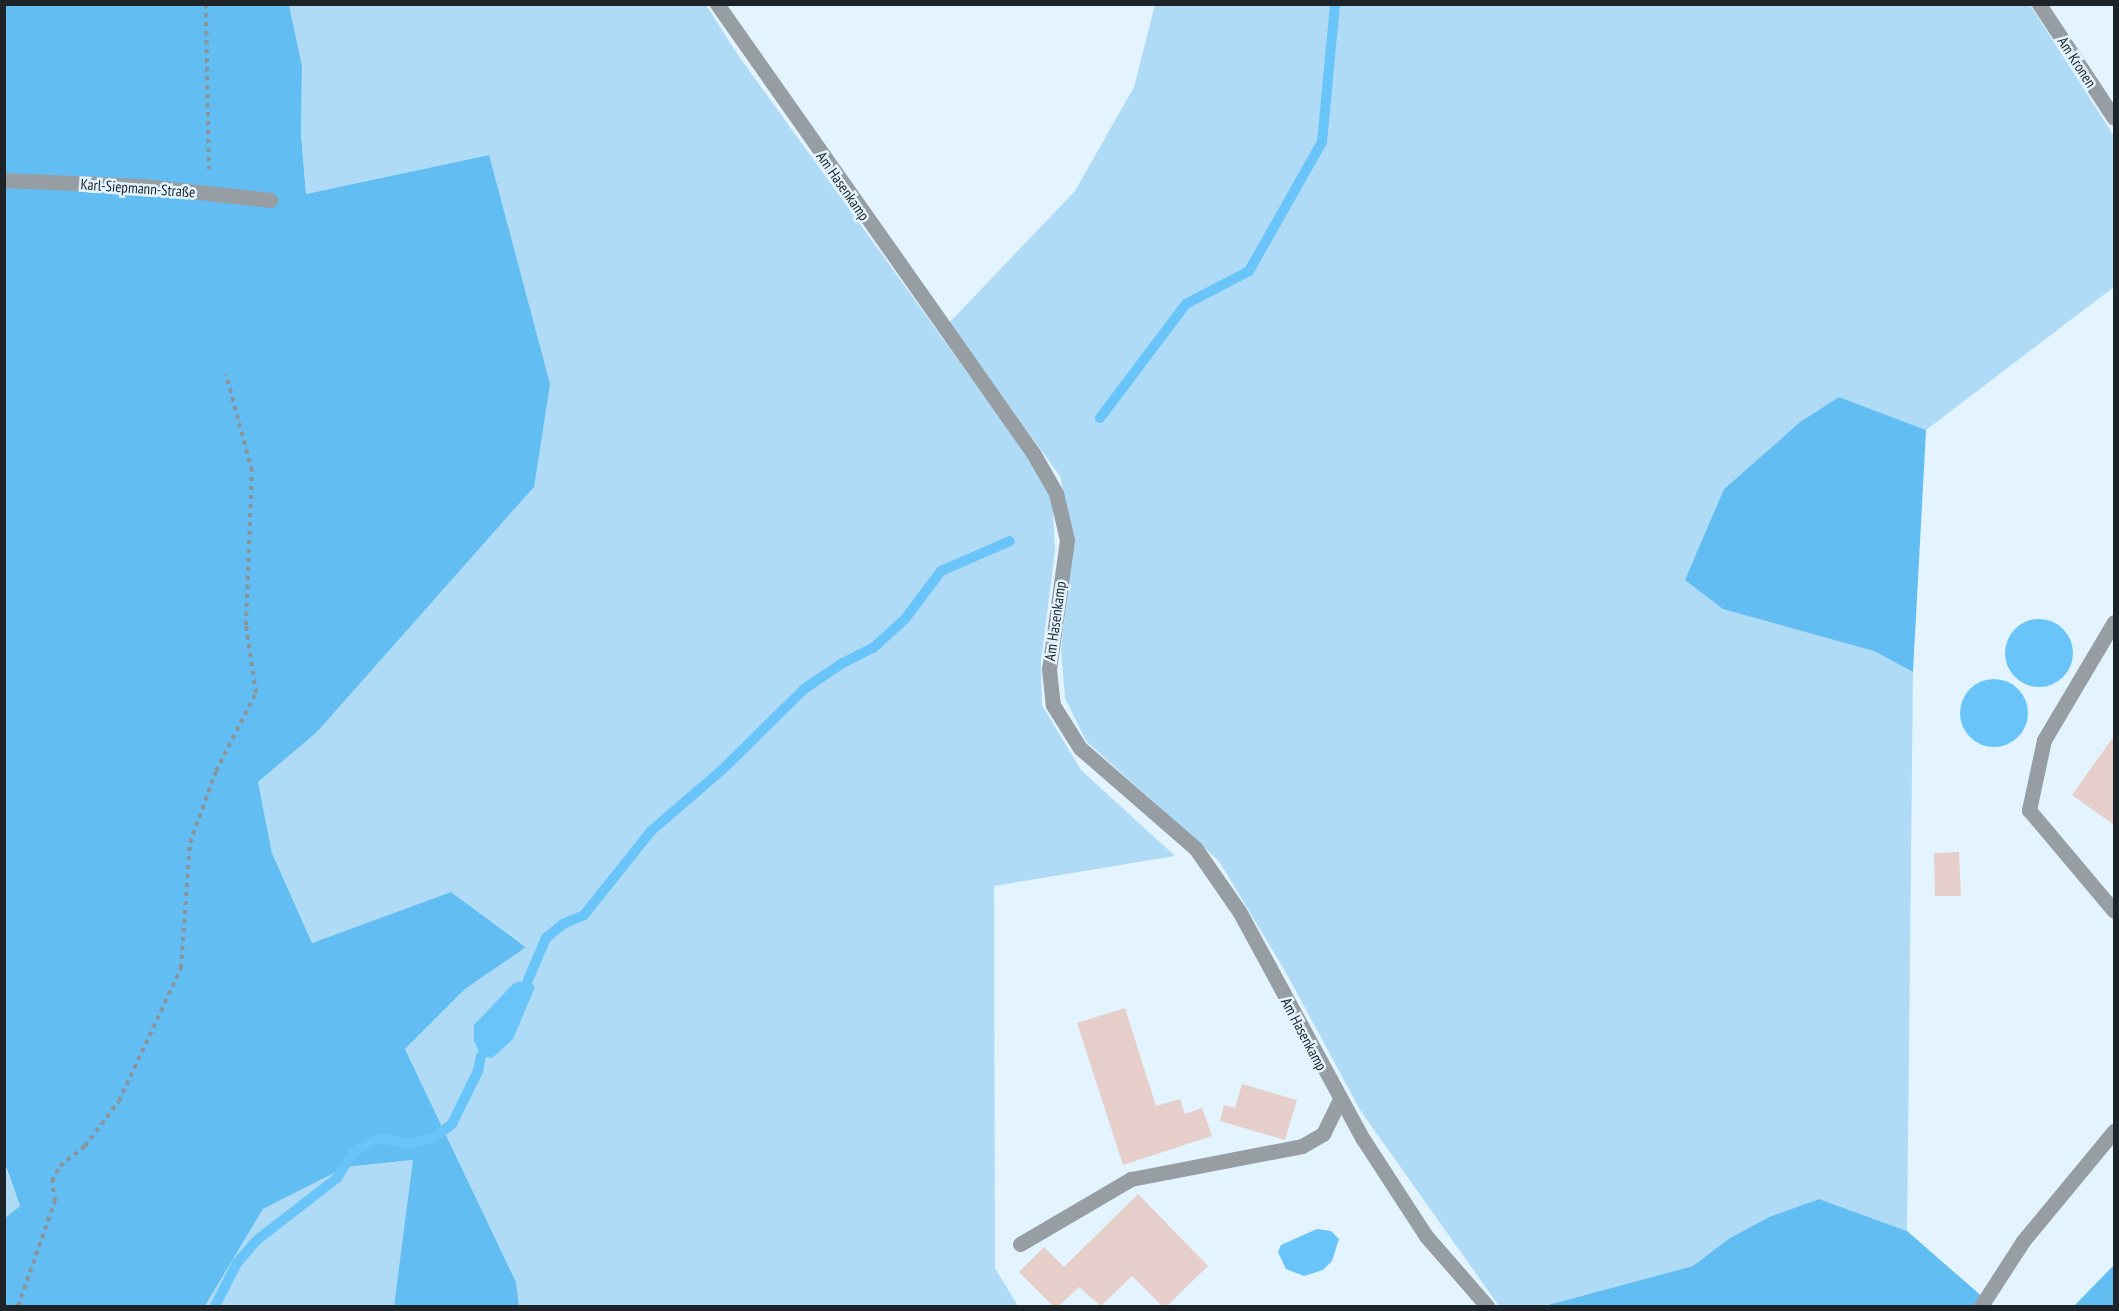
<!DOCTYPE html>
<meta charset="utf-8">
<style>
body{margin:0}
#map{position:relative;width:2119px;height:1311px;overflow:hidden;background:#e4f4fe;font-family:"PT Sans Narrow",sans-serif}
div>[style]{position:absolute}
.green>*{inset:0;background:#afdbf7}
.forest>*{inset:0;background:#62bdf2}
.water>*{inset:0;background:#69c4f9}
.round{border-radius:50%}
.stream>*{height:10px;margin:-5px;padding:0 5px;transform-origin:5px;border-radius:5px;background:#69c4f9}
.building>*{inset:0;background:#e6cfca}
.path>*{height:4px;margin-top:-2px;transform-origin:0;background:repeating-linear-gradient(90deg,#88949c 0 4.5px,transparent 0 9px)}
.minor>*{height:15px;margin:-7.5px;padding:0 7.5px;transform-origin:7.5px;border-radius:7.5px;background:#969ea3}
span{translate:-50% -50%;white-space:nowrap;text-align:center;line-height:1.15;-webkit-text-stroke:5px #e4f4fe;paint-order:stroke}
.street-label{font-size:15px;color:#1d2429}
.frame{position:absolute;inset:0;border:6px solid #1d2429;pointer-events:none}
</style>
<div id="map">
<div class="green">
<i style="clip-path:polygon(289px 5px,706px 5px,738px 55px,1052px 490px,1055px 551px,1041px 661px,1042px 705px,1081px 770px,1175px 856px,994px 886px,995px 1268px,1018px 1306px,519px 1306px,516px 1282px,405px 1049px,465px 989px,526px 946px,451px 892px,312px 943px,272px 853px,258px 782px,317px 732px,534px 487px,489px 155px,306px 194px,301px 134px,302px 66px)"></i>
<i style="clip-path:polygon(1155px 5px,2030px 5px,2114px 136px,2114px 287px,1926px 430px,1839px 397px,1800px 422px,1724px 489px,1874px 651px,1913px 672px,1907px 1231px,1819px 1199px,1769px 1217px,1730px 1238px,1694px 1266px,1543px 1306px,1499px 1306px,1360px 1110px,1289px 978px,1219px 861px,1086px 741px,1065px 698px,1061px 649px,1073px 540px,1060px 476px,949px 323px,1075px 191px,1134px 87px)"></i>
<i style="clip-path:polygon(414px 1160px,394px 1306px,205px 1306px,263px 1209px,346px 1167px)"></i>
<i style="clip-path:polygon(4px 1164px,20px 1206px,5px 1218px,4px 1218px)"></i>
</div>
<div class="forest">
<i style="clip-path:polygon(5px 5px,289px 5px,302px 66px,301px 134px,306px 194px,489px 155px,550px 384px,534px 487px,317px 732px,258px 782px,272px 853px,312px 943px,451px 892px,526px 947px,465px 989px,405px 1049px,516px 1282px,519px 1306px,394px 1306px,413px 1160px,346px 1167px,263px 1209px,205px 1306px,5px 1306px,5px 1218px,20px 1206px,5px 1164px)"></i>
<i style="clip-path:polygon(1839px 397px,1926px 430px,1913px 672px,1874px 651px,1723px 609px,1685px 580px,1724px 489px,1800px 422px)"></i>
<i style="clip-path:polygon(1819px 1199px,1907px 1231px,1993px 1306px,1544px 1306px,1693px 1266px,1730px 1238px,1769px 1217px)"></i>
<i style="clip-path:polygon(2114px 1265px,2114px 1306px,2074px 1306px)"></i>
</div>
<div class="water">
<i class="round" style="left:2005px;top:619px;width:68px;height:68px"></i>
<i class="round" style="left:1960px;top:679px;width:68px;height:68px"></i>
<i style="clip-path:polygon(528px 980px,535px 987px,513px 1039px,492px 1058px,481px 1056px,474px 1041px,474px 1025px,514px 983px)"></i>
<i style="clip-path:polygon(1317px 1229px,1331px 1231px,1339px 1239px,1332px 1261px,1323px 1270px,1304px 1276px,1286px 1269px,1278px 1252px,1281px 1245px)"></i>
</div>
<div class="stream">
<i style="left:1100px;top:418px;width:143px;rotate:-53deg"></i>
<i style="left:1186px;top:304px;width:71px;rotate:-27.6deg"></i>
<i style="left:1249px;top:271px;width:148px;rotate:-60.5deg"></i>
<i style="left:1322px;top:142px;width:139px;rotate:-84.6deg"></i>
<i style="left:528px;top:980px;width:46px;rotate:-66.8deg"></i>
<i style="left:546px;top:938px;width:22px;rotate:-39deg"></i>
<i style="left:563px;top:924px;width:23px;rotate:-23deg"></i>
<i style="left:584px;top:915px;width:107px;rotate:-51.4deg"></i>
<i style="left:651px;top:831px;width:95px;rotate:-40.7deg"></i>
<i style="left:723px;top:769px;width:114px;rotate:-44.6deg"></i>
<i style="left:804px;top:689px;width:45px;rotate:-34deg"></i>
<i style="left:841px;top:664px;width:36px;rotate:-27deg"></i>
<i style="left:873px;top:648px;width:43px;rotate:-42.2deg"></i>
<i style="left:905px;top:619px;width:60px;rotate:-53.1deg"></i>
<i style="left:941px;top:571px;width:75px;rotate:-23.5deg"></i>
<i style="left:215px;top:1306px;width:48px;rotate:-62.9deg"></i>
<i style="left:237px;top:1263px;width:30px;rotate:-49deg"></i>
<i style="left:257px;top:1240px;width:101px;rotate:-37.8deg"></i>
<i style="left:337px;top:1178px;width:31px;rotate:-58deg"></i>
<i style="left:353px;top:1152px;width:30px;rotate:-28deg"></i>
<i style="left:379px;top:1138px;width:32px;rotate:11deg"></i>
<i style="left:410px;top:1144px;width:24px;rotate:-15deg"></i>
<i style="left:433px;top:1138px;width:24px;rotate:-36deg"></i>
<i style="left:452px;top:1124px;width:59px;rotate:-63.9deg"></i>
<i style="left:478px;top:1071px;width:15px;rotate:-79deg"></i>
</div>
<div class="building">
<i style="clip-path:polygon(2114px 736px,2114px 825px,2072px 795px)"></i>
<i style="clip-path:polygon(1959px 852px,1961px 896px,1935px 896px,1934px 853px)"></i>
<i style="clip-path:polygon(1125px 1008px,1156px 1106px,1180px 1099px,1185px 1114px,1202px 1108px,1212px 1136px,1123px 1165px,1077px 1023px)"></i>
<i style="clip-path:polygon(1242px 1084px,1297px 1100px,1285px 1140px,1220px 1121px,1224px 1105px,1235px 1108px)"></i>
<i style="clip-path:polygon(1138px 1194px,1208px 1266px,1167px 1306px,1162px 1306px,1132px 1276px,1101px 1306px,1079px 1287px,1059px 1306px,1053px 1306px,1019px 1272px,1044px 1247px,1064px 1267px)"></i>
</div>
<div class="path">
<i style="left:206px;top:4px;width:165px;rotate:89deg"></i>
<i style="left:18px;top:1306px;width:111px;rotate:-70.6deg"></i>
<i style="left:55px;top:1201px;width:20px;rotate:-99deg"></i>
<i style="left:52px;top:1181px;width:17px;rotate:-62deg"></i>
<i style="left:60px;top:1166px;width:32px;rotate:-39deg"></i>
<i style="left:85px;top:1146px;width:56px;rotate:-52.9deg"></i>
<i style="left:119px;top:1101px;width:147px;rotate:-65deg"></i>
<i style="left:181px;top:968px;width:125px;rotate:-85.9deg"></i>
<i style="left:190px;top:843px;width:77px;rotate:-70.1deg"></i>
<i style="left:216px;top:771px;width:88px;rotate:-62.9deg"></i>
<i style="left:256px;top:693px;width:69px;rotate:-98.4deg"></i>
<i style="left:246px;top:625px;width:154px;rotate:-87.8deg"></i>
<i style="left:252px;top:471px;width:100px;rotate:-105deg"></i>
</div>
<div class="minor">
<i style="left:717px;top:4px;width:549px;rotate:54.86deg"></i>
<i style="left:1033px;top:453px;width:46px;rotate:60.1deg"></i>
<i style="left:1056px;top:493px;width:48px;rotate:76.8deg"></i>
<i style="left:1067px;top:540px;width:130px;rotate:97.9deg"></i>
<i style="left:1049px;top:669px;width:36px;rotate:84deg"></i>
<i style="left:1053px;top:705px;width:51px;rotate:57.9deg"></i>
<i style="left:1080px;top:748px;width:154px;rotate:41deg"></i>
<i style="left:1196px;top:849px;width:75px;rotate:55.3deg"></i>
<i style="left:1239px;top:911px;width:260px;rotate:61.5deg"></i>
<i style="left:1363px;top:1139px;width:116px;rotate:57deg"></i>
<i style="left:1426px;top:1236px;width:93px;rotate:48.9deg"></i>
<i style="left:2039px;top:4px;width:136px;rotate:56.7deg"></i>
<i style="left:4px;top:180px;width:141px;rotate:2.4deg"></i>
<i style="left:145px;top:186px;width:126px;rotate:6.4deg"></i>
<i style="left:2114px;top:622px;width:137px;rotate:120.7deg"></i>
<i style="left:2044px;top:740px;width:72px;rotate:102.1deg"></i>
<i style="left:2029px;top:810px;width:132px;rotate:49.9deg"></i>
<i style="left:1020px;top:1244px;width:129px;rotate:-30.4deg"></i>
<i style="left:1131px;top:1179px;width:174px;rotate:-10.9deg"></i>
<i style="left:1302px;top:1146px;width:24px;rotate:-30deg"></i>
<i style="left:1323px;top:1134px;width:37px;rotate:-64deg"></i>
<i style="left:1981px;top:1306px;width:77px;rotate:-57.1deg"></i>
<i style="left:2023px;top:1241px;width:143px;rotate:-50.4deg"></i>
</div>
<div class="street-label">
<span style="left:2077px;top:62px;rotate:57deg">Am Kronen</span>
<span style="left:843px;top:186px;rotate:55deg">Am Hasenkamp</span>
<span style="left:138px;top:188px;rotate:4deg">Karl-Siepmann-Straße</span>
<span style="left:1055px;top:621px;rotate:-82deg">Am Hasenkamp</span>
<span style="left:1304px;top:1034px;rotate:62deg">Am Hasenkamp</span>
</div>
<div class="frame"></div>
</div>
